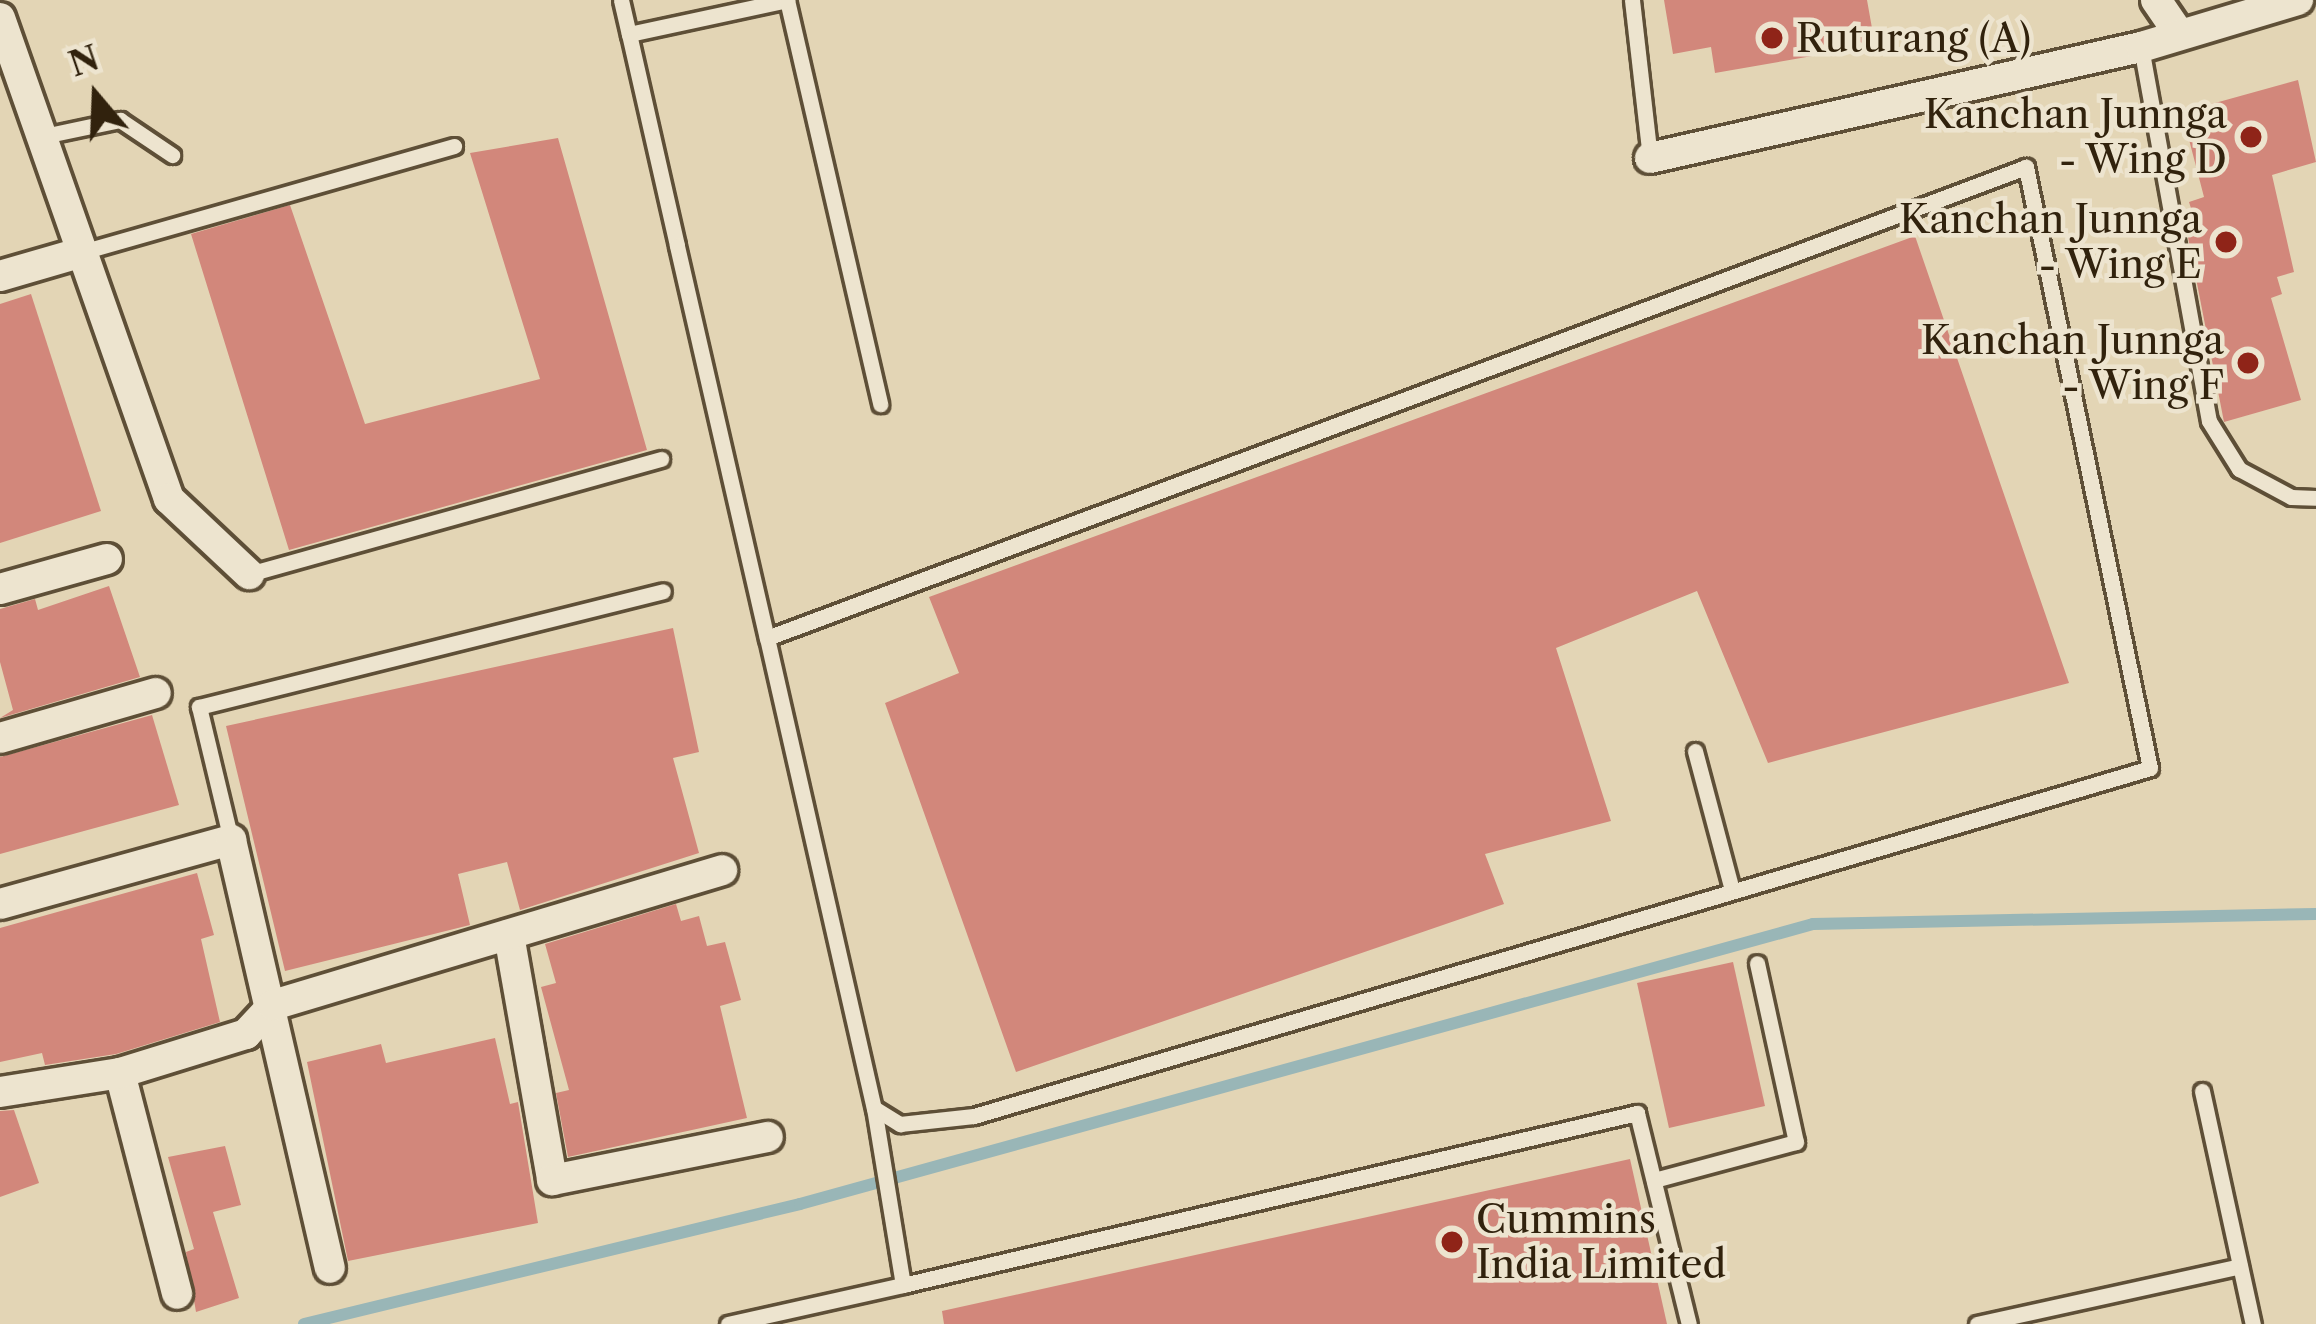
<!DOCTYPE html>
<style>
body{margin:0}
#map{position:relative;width:2316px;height:1324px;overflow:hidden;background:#e3d5b5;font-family:"Libre Caslon Text",serif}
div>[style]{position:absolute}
.stream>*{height:12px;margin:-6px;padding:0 6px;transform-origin:6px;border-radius:6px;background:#99b6b7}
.building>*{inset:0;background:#d2877b}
.roads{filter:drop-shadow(3px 0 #5e4f37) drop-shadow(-3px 0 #5e4f37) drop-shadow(0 3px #5e4f37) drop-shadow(0 -3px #5e4f37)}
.lane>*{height:15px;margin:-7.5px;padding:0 7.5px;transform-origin:7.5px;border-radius:7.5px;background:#ede4cf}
.street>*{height:30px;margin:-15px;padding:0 15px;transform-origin:15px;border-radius:15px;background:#ede4cf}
.dots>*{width:33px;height:33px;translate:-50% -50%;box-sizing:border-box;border:6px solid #ede4cf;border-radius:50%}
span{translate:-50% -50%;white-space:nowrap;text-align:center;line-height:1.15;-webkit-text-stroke:9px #ede4cf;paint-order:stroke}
.poi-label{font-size:39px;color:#31220d}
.left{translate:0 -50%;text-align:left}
.right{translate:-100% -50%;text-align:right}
.north{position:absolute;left:36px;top:36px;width:120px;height:120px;-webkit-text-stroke:9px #ede4cf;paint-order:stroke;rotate:341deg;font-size:33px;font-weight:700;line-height:48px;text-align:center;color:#31220d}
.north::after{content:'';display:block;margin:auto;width:42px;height:54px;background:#31220d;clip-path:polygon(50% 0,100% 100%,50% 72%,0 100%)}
</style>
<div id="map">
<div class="stream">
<i style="left:304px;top:1324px;width:510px;rotate:-13.6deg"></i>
<i style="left:800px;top:1204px;width:1051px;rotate:-15.45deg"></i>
<i style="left:1813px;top:924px;width:503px;rotate:-1.14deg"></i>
</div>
<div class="building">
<i style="clip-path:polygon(1664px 0,1867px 0,1875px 45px,1715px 73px,1711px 47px,1673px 54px)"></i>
<i style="clip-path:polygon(2298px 80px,2316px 162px,2272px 175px,2294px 272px,2277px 277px,2282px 294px,2271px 298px,2301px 400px,2224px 422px,2186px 227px,2196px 224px,2189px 202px,2204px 197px,2186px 128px,2202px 124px,2197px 108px)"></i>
<i style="clip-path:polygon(558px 138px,647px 450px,289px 550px,191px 234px,290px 205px,365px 424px,540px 379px,470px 153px)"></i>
<i style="clip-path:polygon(1915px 236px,2069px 683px,1768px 763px,1697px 591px,1556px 648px,1611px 821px,1485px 854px,1504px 904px,1016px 1072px,885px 703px,959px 673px,929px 597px)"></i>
<i style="clip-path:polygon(31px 294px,101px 511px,0 543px,0 304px)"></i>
<i style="clip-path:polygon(109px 586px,140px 677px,0 718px,13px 710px,0 662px,0 609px,35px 599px,38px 610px)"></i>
<i style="clip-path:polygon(673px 628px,699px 752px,673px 758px,699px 853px,520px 910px,507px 862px,458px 874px,470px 925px,285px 971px,226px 726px)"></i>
<i style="clip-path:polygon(152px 715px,179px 805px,0 854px,0 757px)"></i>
<i style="clip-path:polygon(197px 873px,214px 935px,201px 939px,220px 1022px,116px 1054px,45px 1065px,42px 1053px,0 1062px,0 928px)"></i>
<i style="clip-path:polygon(676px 904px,681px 921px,699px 916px,707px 946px,725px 942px,741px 1000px,720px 1006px,747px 1118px,568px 1157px,556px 1093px,569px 1090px,541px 987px,556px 983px,545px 944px)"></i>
<i style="clip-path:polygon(1733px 962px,1765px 1106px,1669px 1128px,1637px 983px)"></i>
<i style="clip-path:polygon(495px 1038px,510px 1104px,518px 1102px,538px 1223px,348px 1261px,307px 1062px,381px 1044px,386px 1063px)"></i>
<i style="clip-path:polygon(14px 1110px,39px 1183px,0 1197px,0 1111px)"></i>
<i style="clip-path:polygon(225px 1146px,241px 1205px,213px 1212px,239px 1298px,196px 1312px,186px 1252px,194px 1249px,168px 1157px)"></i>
<i style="clip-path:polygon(1630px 1159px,1667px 1324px,944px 1324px,942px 1311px)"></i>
</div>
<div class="roads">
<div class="lane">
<i style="left:621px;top:0;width:35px;rotate:77deg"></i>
<i style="left:629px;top:34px;width:217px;rotate:77.2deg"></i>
<i style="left:677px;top:246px;width:402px;rotate:77.1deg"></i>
<i style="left:767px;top:638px;width:482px;rotate:77.2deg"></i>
<i style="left:874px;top:1108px;width:31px;rotate:32deg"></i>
<i style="left:900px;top:1124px;width:74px;rotate:-6.2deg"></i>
<i style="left:974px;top:1116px;width:1226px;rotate:-16.48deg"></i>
<i style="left:2150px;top:768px;width:614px;rotate:-101.66deg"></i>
<i style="left:2026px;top:167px;width:1344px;rotate:159.49deg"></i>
<i style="left:1632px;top:0;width:159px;rotate:83.5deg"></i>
<i style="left:629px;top:34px;width:162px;rotate:-12.1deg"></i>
<i style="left:787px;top:0;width:415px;rotate:77deg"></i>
<i style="left:2141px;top:47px;width:380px;rotate:79.7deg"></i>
<i style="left:2209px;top:421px;width:57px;rotate:58deg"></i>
<i style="left:2239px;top:469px;width:59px;rotate:28.3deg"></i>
<i style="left:2291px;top:497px;width:25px;rotate:2deg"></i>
<i style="left:39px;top:137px;width:83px;rotate:-11.9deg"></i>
<i style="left:120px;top:120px;width:63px;rotate:33.9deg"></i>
<i style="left:82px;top:252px;width:387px;rotate:-15.9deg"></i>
<i style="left:249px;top:574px;width:428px;rotate:-15.6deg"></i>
<i style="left:1695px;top:751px;width:144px;rotate:75.1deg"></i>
<i style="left:231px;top:840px;width:137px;rotate:-103.5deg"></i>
<i style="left:199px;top:707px;width:478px;rotate:-14deg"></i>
<i style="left:2202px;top:1091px;width:239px;rotate:77.7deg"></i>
<i style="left:1654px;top:1180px;width:147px;rotate:-15deg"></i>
<i style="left:1796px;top:1142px;width:183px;rotate:-102.3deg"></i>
<i style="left:903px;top:1285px;width:754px;rotate:-13.19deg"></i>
<i style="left:1637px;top:1113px;width:217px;rotate:76.2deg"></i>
<i style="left:728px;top:1324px;width:179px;rotate:-12.6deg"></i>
<i style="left:903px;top:1285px;width:179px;rotate:-99.3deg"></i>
<i style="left:1977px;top:1324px;width:269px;rotate:-12.4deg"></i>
</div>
<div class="street">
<i style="left:2156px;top:0;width:42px;rotate:55.6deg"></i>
<i style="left:0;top:18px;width:510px;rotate:70.64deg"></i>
<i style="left:169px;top:499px;width:110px;rotate:43.2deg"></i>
<i style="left:1650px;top:158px;width:503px;rotate:-12.74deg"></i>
<i style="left:2141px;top:47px;width:164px;rotate:-16.7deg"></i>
<i style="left:0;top:276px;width:82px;rotate:-16.2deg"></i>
<i style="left:0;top:589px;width:111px;rotate:-15.7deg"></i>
<i style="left:0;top:738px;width:162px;rotate:-16.1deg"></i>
<i style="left:0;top:904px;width:240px;rotate:-15.5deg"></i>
<i style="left:231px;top:840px;width:439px;rotate:77deg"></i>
<i style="left:509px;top:935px;width:249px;rotate:80deg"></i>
<i style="left:552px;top:1180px;width:220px;rotate:-11.3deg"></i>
<i style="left:120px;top:1073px;width:228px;rotate:75.5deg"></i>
<i style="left:0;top:1092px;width:121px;rotate:-9deg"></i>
<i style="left:120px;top:1073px;width:132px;rotate:-17.2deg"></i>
<i style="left:246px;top:1034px;width:40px;rotate:-47deg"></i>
<i style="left:273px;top:1005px;width:469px;rotate:-16.7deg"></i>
</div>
</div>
<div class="dots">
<i style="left:1772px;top:38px;background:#8f2418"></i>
<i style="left:2251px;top:137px;background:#8f2418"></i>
<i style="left:2226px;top:242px;background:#8f2418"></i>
<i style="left:2248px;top:363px;background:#8f2418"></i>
<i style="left:1452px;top:1242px;background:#8f2418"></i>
</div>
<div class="poi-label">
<span class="left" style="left:1796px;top:38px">Ruturang (A)</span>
<span class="right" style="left:2227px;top:137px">Kanchan Junnga<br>- Wing D</span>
<span class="right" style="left:2202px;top:242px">Kanchan Junnga<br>- Wing E</span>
<span class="right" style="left:2224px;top:363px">Kanchan Junnga<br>- Wing F</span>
<span class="left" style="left:1476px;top:1242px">Cummins<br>India Limited</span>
</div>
<div class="north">N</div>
</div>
